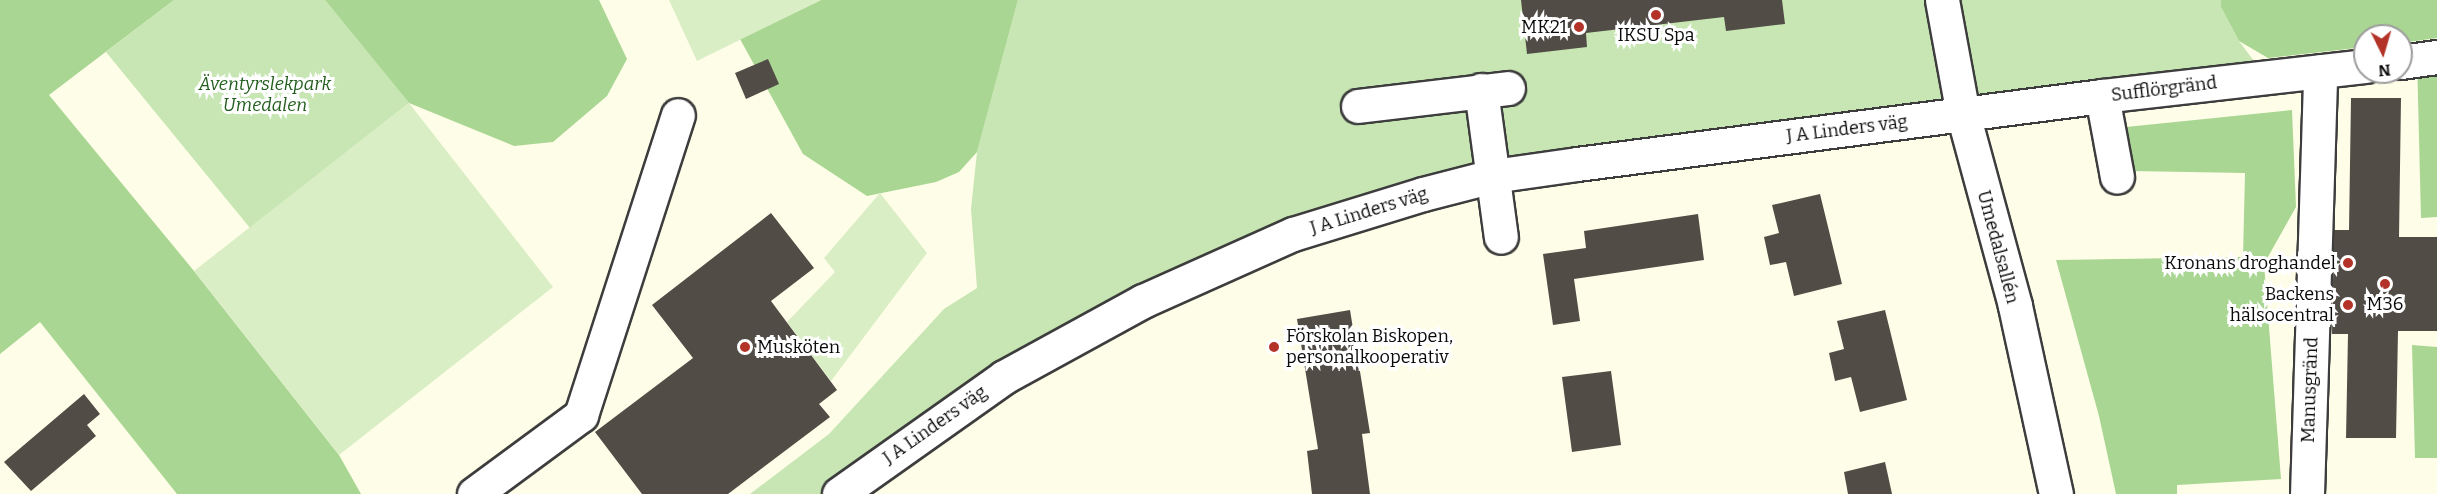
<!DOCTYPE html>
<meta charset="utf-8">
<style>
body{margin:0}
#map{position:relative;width:2437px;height:494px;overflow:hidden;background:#fefde7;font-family:Bitter,serif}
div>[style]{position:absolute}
.green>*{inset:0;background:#c7e6b3}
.forest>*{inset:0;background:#a9d693}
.pitch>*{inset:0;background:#daeec5}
.building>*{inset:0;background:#524c47}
.roads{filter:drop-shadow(2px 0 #3d3d3d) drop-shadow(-2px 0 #3d3d3d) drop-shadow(0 2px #3d3d3d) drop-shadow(0 -2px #3d3d3d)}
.minor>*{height:33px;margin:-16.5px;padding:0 16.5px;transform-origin:16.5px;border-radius:16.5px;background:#fff}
.dots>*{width:16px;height:16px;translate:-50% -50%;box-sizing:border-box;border:3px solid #fff;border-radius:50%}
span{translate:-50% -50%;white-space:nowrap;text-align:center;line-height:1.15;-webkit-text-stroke:6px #fff;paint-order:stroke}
.poi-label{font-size:18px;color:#0a0a0a}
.right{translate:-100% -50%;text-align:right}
.left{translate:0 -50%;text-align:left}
.park-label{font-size:18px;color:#235e1e;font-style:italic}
.street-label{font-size:18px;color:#0a0a0a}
.north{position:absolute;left:2353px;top:24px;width:60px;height:60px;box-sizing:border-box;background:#fff;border:2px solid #9d9d9d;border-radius:50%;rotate:175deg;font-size:16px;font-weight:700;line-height:24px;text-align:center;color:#0a0a0a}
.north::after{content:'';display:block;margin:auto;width:21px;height:27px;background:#b43328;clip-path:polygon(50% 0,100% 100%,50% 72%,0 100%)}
</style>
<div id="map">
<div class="green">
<i style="clip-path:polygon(174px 0,325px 0,409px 103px,250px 228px,106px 52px)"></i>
<i style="clip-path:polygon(1018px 0,2221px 0,2221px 7px,2239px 41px,2266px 77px,1493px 176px,1143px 301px,839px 494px,750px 494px,829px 434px,944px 309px,977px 288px,971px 209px,977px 152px)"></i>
</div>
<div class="forest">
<i style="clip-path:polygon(0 0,174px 0,49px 95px,194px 271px,339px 455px,361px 494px,177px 494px,40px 322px,0 354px)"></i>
<i style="clip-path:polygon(325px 0,599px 0,627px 59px,607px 96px,553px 142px,514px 146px,409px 103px)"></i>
<i style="clip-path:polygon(821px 0,1018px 0,977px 152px,959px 172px,936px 182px,867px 196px,803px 154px,740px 39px)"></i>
<i style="clip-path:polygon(2221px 0,2437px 0,2437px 38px,2401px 43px,2401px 36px,2365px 36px,2365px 47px,2268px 58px,2239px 41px,2221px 7px)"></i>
<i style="clip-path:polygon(2437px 56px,2437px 217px,2421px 218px,2417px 58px)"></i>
<i style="clip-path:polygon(2292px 110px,2296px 207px,2264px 264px,2281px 479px,2177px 485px,2177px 494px,2116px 494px,2099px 416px,2056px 260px,2243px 257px,2245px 173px,2130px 171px,2126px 127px)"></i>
<i style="clip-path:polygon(2412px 345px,2437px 347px,2437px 458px,2415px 458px)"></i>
</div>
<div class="pitch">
<i style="clip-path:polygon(669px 0,821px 0,697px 61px)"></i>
<i style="clip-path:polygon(409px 103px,553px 287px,339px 455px,194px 271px)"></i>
<i style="clip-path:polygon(880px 193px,927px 253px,831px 381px,787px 322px,835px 272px,824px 258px)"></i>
</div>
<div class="building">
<i style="clip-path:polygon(1521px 0,1782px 0,1785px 24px,1726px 31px,1724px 17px,1586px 33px,1587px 47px,1527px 54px)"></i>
<i style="clip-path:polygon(768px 59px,779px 84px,746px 99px,735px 73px)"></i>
<i style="clip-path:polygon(2351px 98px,2401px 98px,2399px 237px,2437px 237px,2437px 331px,2398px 331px,2396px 438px,2346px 438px,2348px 334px,2332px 334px,2334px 230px,2349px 230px)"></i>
<i style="clip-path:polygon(1820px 194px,1842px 284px,1794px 296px,1786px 262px,1770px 265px,1764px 237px,1779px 233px,1772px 205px)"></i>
<i style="clip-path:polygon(771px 213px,814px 268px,771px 301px,837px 390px,819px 404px,830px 417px,728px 494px,642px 494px,595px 432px,693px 358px,652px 305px)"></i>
<i style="clip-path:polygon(1698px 214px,1704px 260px,1574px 279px,1580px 321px,1553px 325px,1543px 254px,1586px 248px,1584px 231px)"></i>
<i style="clip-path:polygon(1350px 310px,1370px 433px,1362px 434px,1370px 494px,1312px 494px,1307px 451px,1318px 449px,1297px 319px)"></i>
<i style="clip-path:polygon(1885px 310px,1907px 400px,1860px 412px,1851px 377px,1835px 381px,1829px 353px,1844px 349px,1837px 321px)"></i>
<i style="clip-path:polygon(1611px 371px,1621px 445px,1572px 452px,1562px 377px)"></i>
<i style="clip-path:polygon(84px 394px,100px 414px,87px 425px,96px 436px,31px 491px,4px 462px)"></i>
<i style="clip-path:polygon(1885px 462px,1892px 494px,1848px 494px,1844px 472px)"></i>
</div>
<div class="roads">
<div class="minor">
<i style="left:1942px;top:0;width:116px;rotate:79.6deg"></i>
<i style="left:1963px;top:114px;width:199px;rotate:74.8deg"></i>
<i style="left:2015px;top:306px;width:192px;rotate:77.7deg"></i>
<i style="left:2401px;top:62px;width:36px;rotate:-8deg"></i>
<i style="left:1481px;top:90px;width:148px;rotate:82.3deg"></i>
<i style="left:2102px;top:96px;width:82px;rotate:79.5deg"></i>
<i style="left:1358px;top:106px;width:151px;rotate:-6.8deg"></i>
<i style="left:474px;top:494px;width:133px;rotate:-36.4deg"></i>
<i style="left:581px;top:415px;width:315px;rotate:-72.1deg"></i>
<i style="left:839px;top:494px;width:202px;rotate:-35.3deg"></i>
<i style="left:1004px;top:377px;width:158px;rotate:-28.7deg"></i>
<i style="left:1143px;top:301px;width:164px;rotate:-24.1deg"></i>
<i style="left:1293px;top:234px;width:136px;rotate:-17.1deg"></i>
<i style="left:1423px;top:194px;width:72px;rotate:-14.4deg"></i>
<i style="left:1493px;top:176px;width:85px;rotate:-8.1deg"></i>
<i style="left:1577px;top:164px;width:529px;rotate:-7.38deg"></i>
<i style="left:2102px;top:96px;width:265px;rotate:-6.5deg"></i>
<i style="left:2307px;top:494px;width:423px;rotate:-88.2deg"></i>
</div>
</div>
<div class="dots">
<i style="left:1656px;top:15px;background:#b43328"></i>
<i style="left:1579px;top:27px;background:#b43328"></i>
<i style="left:2348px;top:263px;background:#b43328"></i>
<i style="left:2385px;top:284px;background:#b43328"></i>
<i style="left:2348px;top:305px;background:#b43328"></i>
<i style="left:745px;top:347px;background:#b43328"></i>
<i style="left:1274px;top:347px;background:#b43328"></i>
</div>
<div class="poi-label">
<span class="right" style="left:1567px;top:27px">MK21</span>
<span style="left:1656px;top:35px">IKSU Spa</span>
<span class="right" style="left:2336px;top:263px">Kronans droghandel</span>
<span class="right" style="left:2334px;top:305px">Backens<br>hälsocentral</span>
<span style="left:2385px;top:304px">M36</span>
<span class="left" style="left:1286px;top:347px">Förskolan Biskopen,<br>personalkooperativ</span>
<span class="left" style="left:757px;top:347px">Musköten</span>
</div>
<div class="park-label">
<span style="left:265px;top:95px">Äventyrslekpark<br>Umedalen</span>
</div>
<div class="street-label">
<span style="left:2164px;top:89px;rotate:-7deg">Sufflörgränd</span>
<span style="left:1847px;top:129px;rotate:-7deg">J A Linders väg</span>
<span style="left:1369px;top:211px;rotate:-17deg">J A Linders väg</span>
<span style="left:1998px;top:247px;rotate:75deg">Umedalsallén</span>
<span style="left:2310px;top:390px;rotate:-88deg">Manusgränd</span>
<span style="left:935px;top:425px;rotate:-35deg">J A Linders väg</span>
</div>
<div class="north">N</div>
</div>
